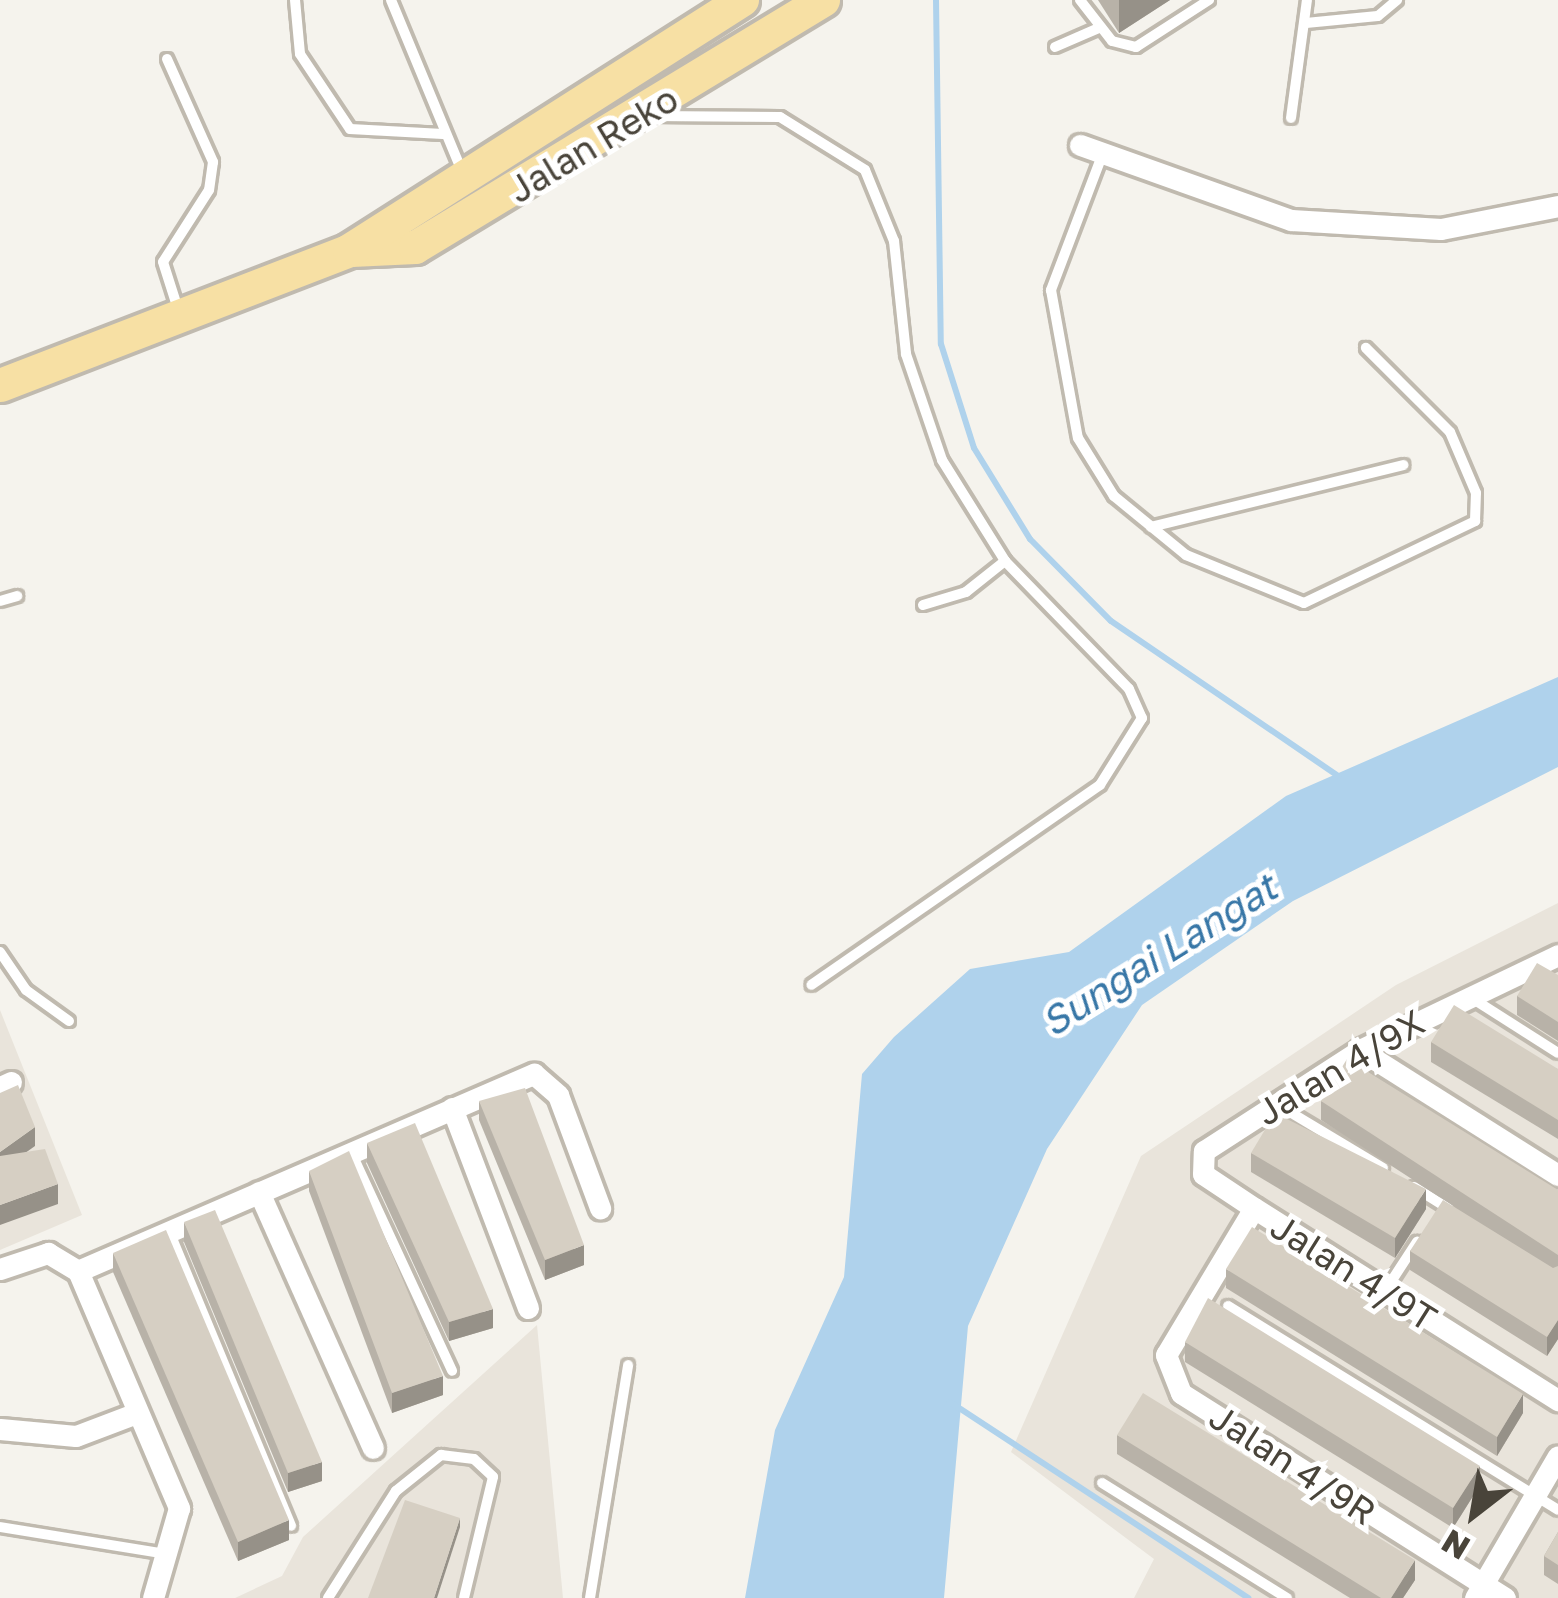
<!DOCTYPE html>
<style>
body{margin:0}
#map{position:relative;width:1558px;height:1598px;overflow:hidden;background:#f5f3ed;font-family:"Golos Text",sans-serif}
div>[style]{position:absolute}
.residential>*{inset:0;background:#e9e4db}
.water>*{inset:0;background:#afd2ec}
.stream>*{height:6px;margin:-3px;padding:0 3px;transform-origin:3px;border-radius:3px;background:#afd2ec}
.roads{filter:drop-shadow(3px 0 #c0baaf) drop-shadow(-3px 0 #c0baaf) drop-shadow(0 3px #c0baaf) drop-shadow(0 -3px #c0baaf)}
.lane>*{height:10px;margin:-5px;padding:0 5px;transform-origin:5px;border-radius:5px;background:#fff}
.street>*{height:21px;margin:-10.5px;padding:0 10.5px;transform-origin:10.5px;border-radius:10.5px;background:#fff}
.primary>*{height:33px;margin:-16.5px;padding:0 16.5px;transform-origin:16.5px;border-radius:16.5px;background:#f7e0a4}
.wall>*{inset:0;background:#b8b2a8}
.shaded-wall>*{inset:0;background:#969188}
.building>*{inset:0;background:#d6cfc3}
span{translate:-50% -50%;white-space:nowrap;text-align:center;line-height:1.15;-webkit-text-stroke:10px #fff;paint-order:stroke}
.street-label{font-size:36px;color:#49443a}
.water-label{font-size:39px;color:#3877a7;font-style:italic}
.north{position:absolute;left:1414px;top:1454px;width:120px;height:120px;-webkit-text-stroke:9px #fff;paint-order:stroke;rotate:211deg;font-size:33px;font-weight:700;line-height:48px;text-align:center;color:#49443a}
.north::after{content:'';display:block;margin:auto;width:42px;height:54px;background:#49443a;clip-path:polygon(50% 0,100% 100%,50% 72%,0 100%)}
</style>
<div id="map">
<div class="residential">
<i style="clip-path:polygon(1558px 903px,1558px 1598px,1134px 1598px,1154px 1559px,1011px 1452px,1141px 1156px,1396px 985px)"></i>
<i style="clip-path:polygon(0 1010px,82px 1215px,0 1250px)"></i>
<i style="clip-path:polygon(537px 1325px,563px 1598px,235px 1598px,282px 1576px,303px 1537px)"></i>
</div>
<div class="water">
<i style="clip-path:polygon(1558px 677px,1558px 767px,1293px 901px,1142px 1005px,1047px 1149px,968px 1326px,944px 1598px,745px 1598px,775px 1430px,844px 1277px,862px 1074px,894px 1037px,970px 969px,1069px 952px,1286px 796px)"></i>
</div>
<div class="stream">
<i style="left:936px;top:0;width:344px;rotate:89.2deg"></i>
<i style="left:941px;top:344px;width:109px;rotate:72.4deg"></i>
<i style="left:974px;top:448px;width:107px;rotate:58.4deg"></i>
<i style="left:1030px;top:539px;width:115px;rotate:45.4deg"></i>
<i style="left:1111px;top:621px;width:275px;rotate:34.3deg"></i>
<i style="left:950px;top:1402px;width:357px;rotate:33.3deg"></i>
</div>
<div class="roads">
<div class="lane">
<i style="left:295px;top:0;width:54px;rotate:84.7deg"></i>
<i style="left:300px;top:54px;width:90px;rotate:56.3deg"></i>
<i style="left:350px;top:129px;width:93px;rotate:3.1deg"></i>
<i style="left:391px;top:0;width:188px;rotate:67.5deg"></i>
<i style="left:1080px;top:0;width:52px;rotate:52deg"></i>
<i style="left:1112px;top:41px;width:25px;rotate:14deg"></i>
<i style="left:1136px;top:47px;width:87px;rotate:-32.8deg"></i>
<i style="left:1306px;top:23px;width:72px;rotate:-5.6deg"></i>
<i style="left:1378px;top:16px;width:25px;rotate:-40deg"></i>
<i style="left:1055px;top:47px;width:48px;rotate:-23.4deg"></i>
<i style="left:167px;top:59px;width:113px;rotate:65.9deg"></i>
<i style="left:213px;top:162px;width:28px;rotate:98deg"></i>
<i style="left:209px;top:190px;width:85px;rotate:122.6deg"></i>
<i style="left:163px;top:262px;width:49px;rotate:72.3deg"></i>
<i style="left:650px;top:116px;width:130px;rotate:0.4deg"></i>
<i style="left:780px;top:117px;width:100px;rotate:31.9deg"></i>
<i style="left:865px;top:170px;width:77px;rotate:67.8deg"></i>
<i style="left:894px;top:241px;width:114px;rotate:83.9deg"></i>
<i style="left:906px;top:354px;width:112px;rotate:71.2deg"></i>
<i style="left:942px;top:460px;width:119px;rotate:58deg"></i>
<i style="left:1005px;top:561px;width:178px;rotate:45.9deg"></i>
<i style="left:1129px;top:689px;width:32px;rotate:66deg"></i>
<i style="left:1142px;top:718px;width:79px;rotate:122.1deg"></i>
<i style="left:1100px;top:785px;width:351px;rotate:145.3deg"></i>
<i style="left:1291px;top:118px;width:119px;rotate:-82.3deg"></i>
<i style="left:1103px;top:153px;width:147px;rotate:110.8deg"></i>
<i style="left:1051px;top:290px;width:150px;rotate:79.7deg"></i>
<i style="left:1078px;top:438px;width:68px;rotate:58.2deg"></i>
<i style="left:1114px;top:496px;width:93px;rotate:39.3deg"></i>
<i style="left:1186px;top:555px;width:127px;rotate:22.1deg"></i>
<i style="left:1304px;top:603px;width:190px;rotate:-25.6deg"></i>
<i style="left:1475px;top:521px;width:28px;rotate:-88deg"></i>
<i style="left:1476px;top:493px;width:66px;rotate:-113.1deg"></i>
<i style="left:1450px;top:432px;width:119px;rotate:-135deg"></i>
<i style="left:1151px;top:527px;width:260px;rotate:-13.8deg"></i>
<i style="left:0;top:601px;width:18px;rotate:-16deg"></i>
<i style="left:923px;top:605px;width:45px;rotate:-16.8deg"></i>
<i style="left:966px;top:592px;width:50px;rotate:-38.5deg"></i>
<i style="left:0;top:952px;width:46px;rotate:55.6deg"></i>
<i style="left:26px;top:990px;width:53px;rotate:35.8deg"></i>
<i style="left:1470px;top:997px;width:104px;rotate:32.5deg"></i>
<i style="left:1275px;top:1103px;width:126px;rotate:31deg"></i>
<i style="left:351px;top:1152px;width:241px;rotate:65.2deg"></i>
<i style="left:1414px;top:1187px;width:41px;rotate:32.2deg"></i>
<i style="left:169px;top:1231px;width:319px;rotate:67.5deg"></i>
<i style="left:1385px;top:1291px;width:59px;rotate:-56.9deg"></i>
<i style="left:1228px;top:1306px;width:388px;rotate:31.7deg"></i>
<i style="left:1102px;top:1483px;width:218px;rotate:31.9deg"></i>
<i style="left:0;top:1527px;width:169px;rotate:9.2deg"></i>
<i style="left:328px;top:1598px;width:127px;rotate:-57.6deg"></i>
<i style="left:396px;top:1491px;width:58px;rotate:-38.7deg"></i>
<i style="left:441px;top:1455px;width:33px;rotate:7deg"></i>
<i style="left:474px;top:1459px;width:26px;rotate:43deg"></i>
<i style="left:493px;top:1477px;width:124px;rotate:103.5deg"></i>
<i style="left:590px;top:1598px;width:236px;rotate:-80.7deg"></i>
</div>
<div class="street">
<i style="left:1080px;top:145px;width:224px;rotate:19.6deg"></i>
<i style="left:1291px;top:220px;width:150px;rotate:3.4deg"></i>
<i style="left:1441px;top:229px;width:119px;rotate:-11.1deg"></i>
<i style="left:1360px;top:1050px;width:234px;rotate:32.3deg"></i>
<i style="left:0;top:1087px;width:12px;rotate:-24deg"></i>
<i style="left:452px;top:1108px;width:214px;rotate:69.2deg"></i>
<i style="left:259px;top:1192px;width:280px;rotate:66deg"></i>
<i style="left:1254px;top:1208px;width:61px;rotate:-146.3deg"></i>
<i style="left:1203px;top:1174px;width:23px;rotate:-88deg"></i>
<i style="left:1204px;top:1151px;width:186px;rotate:-32.9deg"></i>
<i style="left:1360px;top:1050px;width:220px;rotate:-25.6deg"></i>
<i style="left:0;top:1269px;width:51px;rotate:-18.4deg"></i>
<i style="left:48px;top:1253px;width:35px;rotate:31deg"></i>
<i style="left:78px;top:1271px;width:258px;rotate:66.9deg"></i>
<i style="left:179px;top:1508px;width:94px;rotate:106.1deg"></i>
<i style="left:78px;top:1271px;width:497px;rotate:-23.4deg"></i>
<i style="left:534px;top:1074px;width:32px;rotate:41deg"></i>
<i style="left:558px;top:1095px;width:121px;rotate:69.6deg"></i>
<i style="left:0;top:1429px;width:76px;rotate:5.3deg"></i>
<i style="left:76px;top:1436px;width:62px;rotate:-20.8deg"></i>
<i style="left:1475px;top:1598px;width:164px;rotate:-59.7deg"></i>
<i style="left:1505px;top:1598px;width:383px;rotate:-147.7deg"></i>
<i style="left:1181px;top:1393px;width:41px;rotate:-111.5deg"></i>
<i style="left:1166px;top:1355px;width:171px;rotate:-59.1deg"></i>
<i style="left:1254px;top:1208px;width:360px;rotate:32.3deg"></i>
</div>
<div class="primary">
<i style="left:351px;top:250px;width:64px;rotate:-2.7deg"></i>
<i style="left:415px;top:247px;width:477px;rotate:-31.2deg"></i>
<i style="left:0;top:385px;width:374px;rotate:-21.1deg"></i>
<i style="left:349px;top:250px;width:466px;rotate:-32.5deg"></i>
</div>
</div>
<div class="wall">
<i style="clip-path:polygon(1098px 0,1170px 0,1119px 33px)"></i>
<i style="clip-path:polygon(1558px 975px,1558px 1041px,1517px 1015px,1517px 996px)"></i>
<i style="clip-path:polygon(1431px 1042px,1558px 1069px,1558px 1139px,1431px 1062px)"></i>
<i style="clip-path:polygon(479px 1101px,584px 1265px,545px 1280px,479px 1120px)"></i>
<i style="clip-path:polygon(1321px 1101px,1558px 1190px,1558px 1339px,1547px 1356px,1410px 1270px,1410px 1251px,1455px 1207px,1321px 1120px)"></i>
<i style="clip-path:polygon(367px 1143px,493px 1328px,449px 1341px,367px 1163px)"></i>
<i style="clip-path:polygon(1251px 1153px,1426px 1209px,1395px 1258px,1251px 1172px)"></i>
<i style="clip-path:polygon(309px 1171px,443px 1395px,392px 1413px,309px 1191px)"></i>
<i style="clip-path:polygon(184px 1222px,322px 1481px,288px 1492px,184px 1242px)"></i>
<i style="clip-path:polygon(113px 1253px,289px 1540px,238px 1561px,113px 1272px)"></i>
<i style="clip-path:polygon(1226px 1269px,1523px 1413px,1497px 1456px,1226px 1288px)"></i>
<i style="clip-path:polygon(1185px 1342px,1480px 1485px,1453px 1528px,1185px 1362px)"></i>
<i style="clip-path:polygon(1117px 1435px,1415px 1580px,1403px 1598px,1350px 1598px,1117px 1454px)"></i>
<i style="clip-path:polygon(1558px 1532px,1558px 1584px,1544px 1575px,1544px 1556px)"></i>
</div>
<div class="shaded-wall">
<i style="clip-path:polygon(1119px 0,1170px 0,1119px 33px)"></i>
<i style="clip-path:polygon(35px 1127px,35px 1146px,0 1171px,0 1152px)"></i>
<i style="clip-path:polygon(58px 1184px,58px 1204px,0 1225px,0 1205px)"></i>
<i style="clip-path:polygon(1426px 1189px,1426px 1209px,1395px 1258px,1395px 1238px)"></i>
<i style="clip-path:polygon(584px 1245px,584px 1265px,545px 1280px,545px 1260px)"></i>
<i style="clip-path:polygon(493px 1309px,493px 1328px,449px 1341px,449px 1322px)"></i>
<i style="clip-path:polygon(1558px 1320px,1558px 1339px,1547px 1356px,1547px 1337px)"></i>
<i style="clip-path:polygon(443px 1376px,443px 1395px,392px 1413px,392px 1393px)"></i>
<i style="clip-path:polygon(1523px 1394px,1523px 1413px,1497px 1456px,1497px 1437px)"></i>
<i style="clip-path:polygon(322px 1462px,322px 1481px,288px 1492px,288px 1473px)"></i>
<i style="clip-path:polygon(1480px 1466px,1480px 1485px,1453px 1528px,1453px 1508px)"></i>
<i style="clip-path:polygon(460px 1518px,460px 1527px,437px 1598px,434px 1598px)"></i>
<i style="clip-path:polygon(289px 1520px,289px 1540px,238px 1561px,238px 1542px)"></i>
<i style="clip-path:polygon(1415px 1560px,1415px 1580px,1403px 1598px,1391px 1598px)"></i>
</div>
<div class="building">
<i style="clip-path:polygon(1537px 963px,1558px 975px,1558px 1022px,1517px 996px)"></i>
<i style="clip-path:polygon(1454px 1005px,1558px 1069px,1558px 1120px,1431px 1042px)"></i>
<i style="clip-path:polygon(1347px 1059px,1558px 1190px,1558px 1255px,1321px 1101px)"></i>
<i style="clip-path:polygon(18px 1085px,35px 1127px,0 1152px,0 1093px)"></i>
<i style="clip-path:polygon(525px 1088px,584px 1245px,545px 1260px,479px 1101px)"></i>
<i style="clip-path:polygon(1275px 1113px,1426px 1189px,1395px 1238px,1251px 1153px)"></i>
<i style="clip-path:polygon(415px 1123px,493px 1309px,449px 1322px,367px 1143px)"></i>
<i style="clip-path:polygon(45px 1149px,58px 1184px,0 1205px,0 1156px)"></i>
<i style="clip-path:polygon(349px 1151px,443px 1376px,392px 1393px,309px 1171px)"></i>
<i style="clip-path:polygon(1443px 1200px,1553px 1268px,1558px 1266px,1558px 1320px,1547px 1337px,1410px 1251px)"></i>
<i style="clip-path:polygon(215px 1210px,322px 1462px,288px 1473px,184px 1222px)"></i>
<i style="clip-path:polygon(1252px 1227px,1523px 1394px,1497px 1437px,1226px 1269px)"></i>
<i style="clip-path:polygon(166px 1230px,289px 1520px,238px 1542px,113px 1253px)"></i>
<i style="clip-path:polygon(1208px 1298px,1480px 1466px,1453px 1508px,1185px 1342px)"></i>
<i style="clip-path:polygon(1143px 1393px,1415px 1560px,1391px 1598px,1381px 1598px,1117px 1435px)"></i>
<i style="clip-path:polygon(405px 1500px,460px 1518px,434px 1598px,368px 1598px)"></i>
<i style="clip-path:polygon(1558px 1532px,1558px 1565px,1544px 1556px)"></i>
</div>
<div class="street-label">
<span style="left:593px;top:144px;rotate:-31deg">Jalan Reko</span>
<span style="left:1340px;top:1067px;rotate:-31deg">Jalan 4/9X</span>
<span style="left:1354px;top:1272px;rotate:32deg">Jalan 4/9T</span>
<span style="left:1293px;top:1464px;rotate:33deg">Jalan 4/9R</span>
</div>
<div class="water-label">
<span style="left:1159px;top:955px;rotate:-32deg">Sungai Langat</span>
</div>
<div class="north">N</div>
</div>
